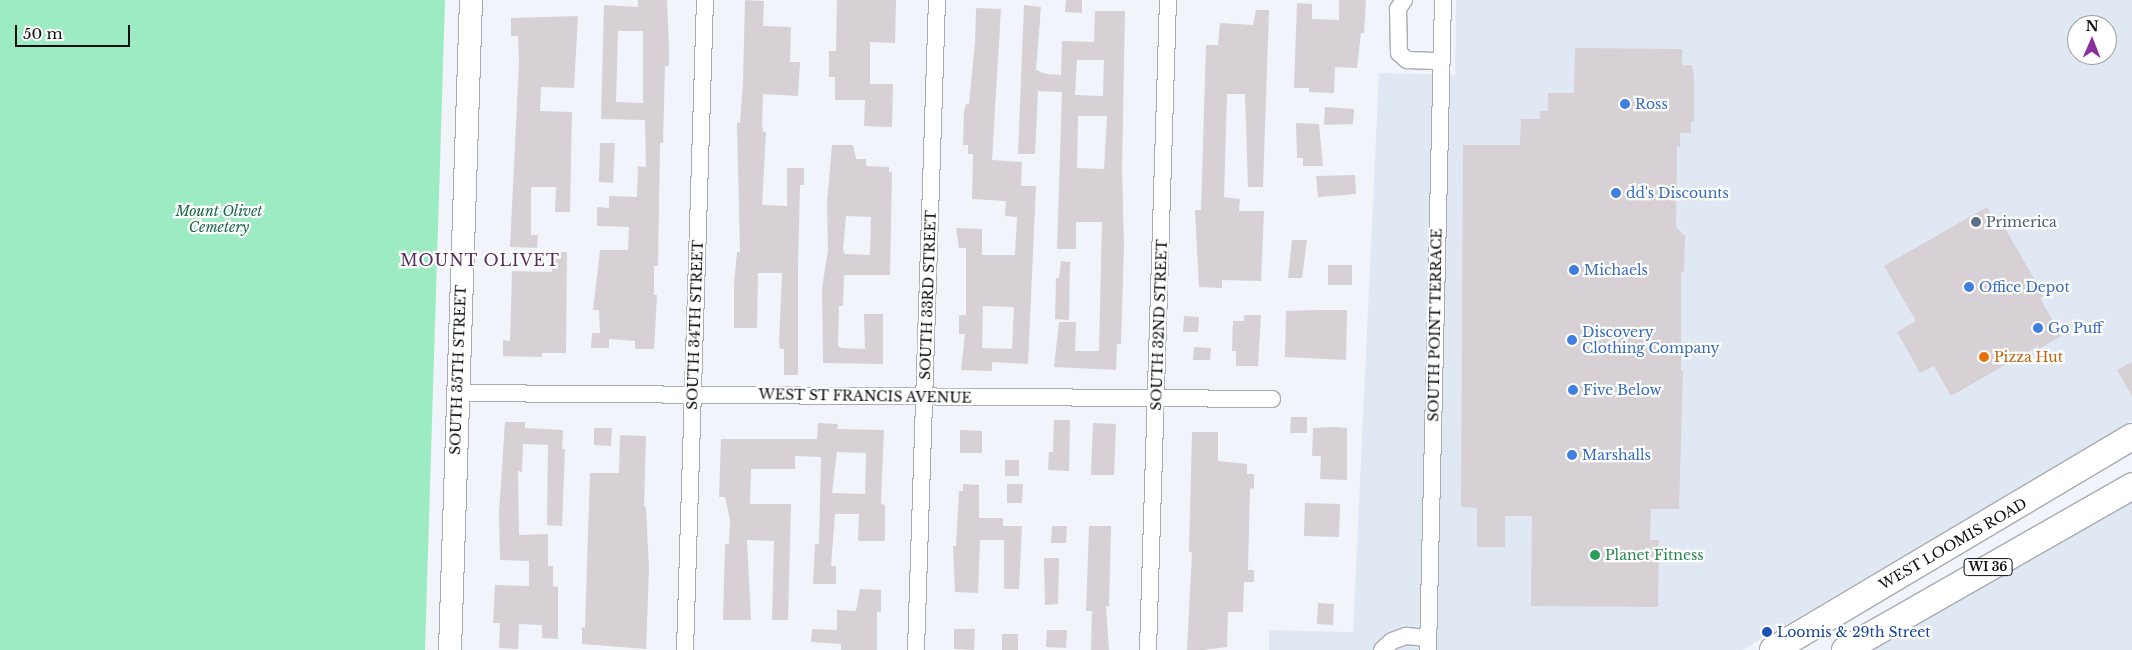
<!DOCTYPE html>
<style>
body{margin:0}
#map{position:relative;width:2132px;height:650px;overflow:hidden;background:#f1f5fb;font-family:"Libre Baskerville",serif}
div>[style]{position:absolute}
.built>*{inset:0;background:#e0e8f4}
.green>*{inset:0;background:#9cebc2}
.building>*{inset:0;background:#d7d0d4}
.roads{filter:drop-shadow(1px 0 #a8abb1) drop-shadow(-1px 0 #a8abb1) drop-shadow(0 1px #a8abb1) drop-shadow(0 -1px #a8abb1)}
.minor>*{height:16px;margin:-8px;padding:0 8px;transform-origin:8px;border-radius:8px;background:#fff}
.secondary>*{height:22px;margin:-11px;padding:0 11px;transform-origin:11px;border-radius:11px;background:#fff}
.primary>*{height:26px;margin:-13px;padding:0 13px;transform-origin:13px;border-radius:13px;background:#fff}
.dots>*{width:14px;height:14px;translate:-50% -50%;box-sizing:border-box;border:2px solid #fff;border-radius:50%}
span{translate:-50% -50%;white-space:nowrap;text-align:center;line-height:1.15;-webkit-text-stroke:4.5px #fff;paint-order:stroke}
.shield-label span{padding:1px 4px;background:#fff;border:1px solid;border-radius:4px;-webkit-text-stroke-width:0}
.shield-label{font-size:12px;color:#0c0d0f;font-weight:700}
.shop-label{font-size:14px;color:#366cbe}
.left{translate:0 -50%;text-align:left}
.park-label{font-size:14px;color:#1b6746;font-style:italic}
.service-label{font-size:14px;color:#4e5e75}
.street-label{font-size:14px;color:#0c0d0f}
.food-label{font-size:14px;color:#c56008}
.leisure-label{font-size:14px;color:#27864d}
.transit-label{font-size:14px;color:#164399}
.quarter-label{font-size:16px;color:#562c61;letter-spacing:1px}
.north{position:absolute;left:2067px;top:15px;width:50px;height:50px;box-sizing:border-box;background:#fff;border:1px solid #9e9e9f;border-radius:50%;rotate:1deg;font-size:14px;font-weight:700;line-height:20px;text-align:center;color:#0c0d0f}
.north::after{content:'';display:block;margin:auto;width:18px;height:22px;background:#88309d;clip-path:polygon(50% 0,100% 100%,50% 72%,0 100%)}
.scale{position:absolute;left:15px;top:25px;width:115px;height:22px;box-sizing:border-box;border:2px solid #0c0d0f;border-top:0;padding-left:6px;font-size:15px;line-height:18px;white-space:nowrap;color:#0c0d0f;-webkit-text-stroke:4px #fff;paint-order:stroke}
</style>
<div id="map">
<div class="built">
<i style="clip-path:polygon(evenodd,1456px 0,2132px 0,2132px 421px,1743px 650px,1269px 650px,1269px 630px,1353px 632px,1379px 73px,1455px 75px,1456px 0,2077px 25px,2107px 25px,2107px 55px,2077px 55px,2077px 25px)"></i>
<i style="clip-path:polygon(2132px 500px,2132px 650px,1873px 650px,1908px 629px)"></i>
</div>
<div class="green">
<i style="clip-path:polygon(0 0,445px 0,425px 650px,0 650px)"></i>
</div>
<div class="building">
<i style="clip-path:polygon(evenodd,638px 0,667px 0,669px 49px,669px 66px,665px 66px,663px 143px,660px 143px,658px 266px,654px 266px,654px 295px,657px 295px,654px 349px,635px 349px,635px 341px,609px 339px,609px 348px,591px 348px,592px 333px,600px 333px,599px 310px,593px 310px,600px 250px,628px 250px,629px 227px,597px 226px,597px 207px,609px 208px,609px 196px,637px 197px,638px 166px,646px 167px,645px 120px,601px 119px,604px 5px,638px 7px,638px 0,618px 31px,643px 31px,643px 103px,616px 102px,618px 31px)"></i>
<i style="clip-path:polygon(745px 0,764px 1px,763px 26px,791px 27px,790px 62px,800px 62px,798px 96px,763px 94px,762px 124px,763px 132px,766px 132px,762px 205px,787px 206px,787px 168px,804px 168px,804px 185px,800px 185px,798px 267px,798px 375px,784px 375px,784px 349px,780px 349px,779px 343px,782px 273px,758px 273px,757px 328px,734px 328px,734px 284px,737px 252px,740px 252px,737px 123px,740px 123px,743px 82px)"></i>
<i style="clip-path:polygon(837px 0,896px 0,895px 43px,870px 42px,870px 84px,893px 84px,892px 127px,864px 126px,865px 100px,835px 100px,835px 77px,829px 77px,829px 51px,836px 51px)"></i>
<i style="clip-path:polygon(1066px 0,1082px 0,1082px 13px,1065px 12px)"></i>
<i style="clip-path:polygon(1339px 0,1366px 0,1364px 33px,1361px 33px,1357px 68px,1335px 67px,1334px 93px,1309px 92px,1309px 88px,1294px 88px,1297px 3px,1312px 4px,1312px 19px,1339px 20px)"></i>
<i style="clip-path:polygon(evenodd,1024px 5px,1041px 7px,1036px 70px,1046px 74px,1061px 75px,1062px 41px,1094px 42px,1095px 11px,1125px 11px,1122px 169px,1124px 245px,1121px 344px,1117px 344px,1116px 370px,1054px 367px,1059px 322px,1076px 322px,1075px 351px,1099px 351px,1102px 222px,1076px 222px,1076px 249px,1057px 249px,1062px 92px,1038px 91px,1035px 154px,1018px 154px,1024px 5px,1077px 60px,1104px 60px,1103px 96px,1075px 95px,1077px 60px,1024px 5px,1078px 116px,1107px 116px,1104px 169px,1077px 168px,1078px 116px)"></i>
<i style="clip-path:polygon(evenodd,976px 8px,1001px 9px,992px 160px,1022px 162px,1021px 186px,1036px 186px,1028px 364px,992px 362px,992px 371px,961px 370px,965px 334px,959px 334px,959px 315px,966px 315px,966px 248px,959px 248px,956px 228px,982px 229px,982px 255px,1015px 255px,1017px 217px,1005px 216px,1006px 201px,972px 199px,973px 154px,968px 154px,968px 145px,963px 145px,964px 111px,966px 104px,969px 104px,975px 42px,976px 8px,983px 306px,1014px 307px,1012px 349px,982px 348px,983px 306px)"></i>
<i style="clip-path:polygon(1256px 10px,1269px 10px,1263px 187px,1248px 187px,1245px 94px,1227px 94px,1224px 197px,1240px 199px,1239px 211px,1264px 211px,1261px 281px,1222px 280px,1222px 288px,1199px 287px,1195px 210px,1201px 210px,1206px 45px,1218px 45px,1220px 23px,1253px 25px)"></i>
<i style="clip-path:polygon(578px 16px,574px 88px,541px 87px,540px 111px,572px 112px,570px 212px,555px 212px,556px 187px,531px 187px,531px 235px,538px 235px,537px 248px,510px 247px,519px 63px,518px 36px,511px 36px,511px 18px)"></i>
<i style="clip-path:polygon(1575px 48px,1682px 49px,1682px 65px,1692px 65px,1694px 77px,1694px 122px,1691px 122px,1691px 133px,1680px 133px,1680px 147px,1677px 146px,1676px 227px,1685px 236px,1684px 272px,1681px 272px,1681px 371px,1683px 371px,1679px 509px,1651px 509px,1650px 540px,1659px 540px,1658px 607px,1531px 606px,1532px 516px,1505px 516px,1505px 547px,1477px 547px,1477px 508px,1461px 507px,1463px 145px,1520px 145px,1521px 119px,1540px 119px,1540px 111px,1548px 111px,1548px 93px,1574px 93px)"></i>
<i style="clip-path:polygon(1325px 107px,1354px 109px,1353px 124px,1324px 125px)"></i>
<i style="clip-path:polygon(1296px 123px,1319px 124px,1323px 166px,1303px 166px,1303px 158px,1297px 158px)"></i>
<i style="clip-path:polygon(600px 143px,615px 143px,613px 183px,599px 182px)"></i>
<i style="clip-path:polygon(evenodd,832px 145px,853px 145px,856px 159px,866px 159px,866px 166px,889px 167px,889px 172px,892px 172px,890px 275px,844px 275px,843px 306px,839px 306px,838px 346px,841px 348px,865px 349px,864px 314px,883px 314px,883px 364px,823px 363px,822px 288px,828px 250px,827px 203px,832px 145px,846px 216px,871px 217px,870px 255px,845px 254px,843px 250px,846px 216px)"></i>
<i style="clip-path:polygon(1355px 175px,1356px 194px,1318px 197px,1316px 176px)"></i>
<i style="clip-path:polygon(1987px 207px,1993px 219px,1998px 216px,2044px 296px,2040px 298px,2061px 336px,2039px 349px,2038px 346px,1951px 396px,1934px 366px,1920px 373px,1897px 332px,1916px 321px,1884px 266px)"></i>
<i style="clip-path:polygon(1292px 240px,1307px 240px,1302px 278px,1288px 278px)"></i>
<i style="clip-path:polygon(553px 252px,567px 252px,566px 353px,542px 353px,542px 357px,503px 356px,503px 340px,510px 341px,512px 271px,552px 272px)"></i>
<i style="clip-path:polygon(1061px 261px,1070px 262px,1069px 320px,1055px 319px,1056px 278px,1059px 278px)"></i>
<i style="clip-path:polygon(1328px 265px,1352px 265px,1352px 285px,1328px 285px)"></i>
<i style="clip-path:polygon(1317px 310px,1347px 310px,1346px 360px,1285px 357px,1286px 311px)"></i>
<i style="clip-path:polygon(1244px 315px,1261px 315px,1258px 366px,1236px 366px,1236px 351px,1232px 351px,1233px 321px,1244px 321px)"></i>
<i style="clip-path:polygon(1184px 316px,1199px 317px,1198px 332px,1183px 332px)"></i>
<i style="clip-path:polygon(1194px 347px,1211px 348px,1210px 360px,1193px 360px)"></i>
<i style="clip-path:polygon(2132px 362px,2132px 396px,2117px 370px)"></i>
<i style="clip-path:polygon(1291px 417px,1307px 417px,1307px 433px,1290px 433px)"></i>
<i style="clip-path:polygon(1054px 420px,1070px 420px,1069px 471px,1048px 470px,1049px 452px,1053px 452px)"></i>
<i style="clip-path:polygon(505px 422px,525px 422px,525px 428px,563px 430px,562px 449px,565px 449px,562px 526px,547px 525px,548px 445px,523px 444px,522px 472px,518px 471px,519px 535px,548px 534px,548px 566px,553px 566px,553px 586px,558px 587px,558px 639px,542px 638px,542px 625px,519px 624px,518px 649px,499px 648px,500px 623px,493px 623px,495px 585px,529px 586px,529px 561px,500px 560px,499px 513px)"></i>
<i style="clip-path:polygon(evenodd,818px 423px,838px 424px,837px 429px,884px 430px,881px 504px,885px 505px,885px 541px,858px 541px,859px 514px,835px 514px,831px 566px,836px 566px,836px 584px,813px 584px,815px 544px,819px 544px,821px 457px,795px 456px,795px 469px,751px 469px,750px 504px,791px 504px,788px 620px,772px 620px,774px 541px,747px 540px,751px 620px,723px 620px,725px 544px,729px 544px,730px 520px,725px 497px,719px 497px,721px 439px,817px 439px,818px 423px,837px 452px,866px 453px,865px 494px,832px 493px,837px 452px)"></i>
<i style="clip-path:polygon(1093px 423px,1116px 424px,1114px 475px,1091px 475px)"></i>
<i style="clip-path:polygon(1334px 427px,1347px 428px,1347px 480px,1320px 479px,1321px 456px,1312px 456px,1313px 428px)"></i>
<i style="clip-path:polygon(594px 428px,612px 428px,611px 446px,594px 445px)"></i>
<i style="clip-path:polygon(960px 430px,982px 431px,982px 453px,960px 453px)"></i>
<i style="clip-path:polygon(1192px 432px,1218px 432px,1218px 461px,1247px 464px,1247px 474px,1254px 474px,1254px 489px,1250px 488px,1248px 570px,1254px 570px,1254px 582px,1244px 582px,1243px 612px,1228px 612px,1227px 647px,1203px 650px,1187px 650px,1192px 552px,1189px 552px)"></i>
<i style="clip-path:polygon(620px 435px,646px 436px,644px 507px,646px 507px,649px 569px,646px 649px,582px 644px,582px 627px,585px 628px,590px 473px,619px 473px)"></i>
<i style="clip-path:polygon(1005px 460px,1019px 460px,1019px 476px,1005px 476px)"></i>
<i style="clip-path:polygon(963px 484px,979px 485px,979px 518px,1003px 518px,1003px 526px,1022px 526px,1019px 589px,1004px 589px,1004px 540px,980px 540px,978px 593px,955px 592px,953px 546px,956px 546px,959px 491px,963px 491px)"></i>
<i style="clip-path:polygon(1007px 484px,1023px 484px,1022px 503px,1007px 503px)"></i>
<i style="clip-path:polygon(1305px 503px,1340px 504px,1339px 537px,1304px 536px)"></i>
<i style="clip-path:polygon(1052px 526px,1067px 526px,1066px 543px,1051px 543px)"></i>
<i style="clip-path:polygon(1089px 526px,1111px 526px,1109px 606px,1106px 606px,1109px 650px,1091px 650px,1092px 611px,1086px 611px)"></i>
<i style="clip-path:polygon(1044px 558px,1059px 558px,1058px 604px,1045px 605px)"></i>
<i style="clip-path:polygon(860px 589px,881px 590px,881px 612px,877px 612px,877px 650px,841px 650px,841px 644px,811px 642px,812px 629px,837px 630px,837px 610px,856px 611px)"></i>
<i style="clip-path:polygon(1318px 603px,1334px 604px,1333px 625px,1317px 624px)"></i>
<i style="clip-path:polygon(954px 629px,975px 629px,974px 650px,954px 649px)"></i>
<i style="clip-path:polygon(1047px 630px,1067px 630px,1066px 648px,1046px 647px)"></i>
<i style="clip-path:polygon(1002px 634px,1018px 634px,1018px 650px,1002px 650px)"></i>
</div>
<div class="roads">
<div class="minor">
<i style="left:1404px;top:0;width:11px;rotate:124deg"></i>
<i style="left:1398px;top:9px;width:44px;rotate:88.7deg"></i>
<i style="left:1399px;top:53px;width:11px;rotate:41deg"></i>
<i style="left:1407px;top:60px;width:35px;rotate:2deg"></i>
<i style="left:457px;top:393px;width:815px;rotate:0.42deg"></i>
<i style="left:685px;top:650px;width:650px;rotate:-88.24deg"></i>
<i style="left:916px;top:650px;width:650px;rotate:-88.15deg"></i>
<i style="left:1148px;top:650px;width:650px;rotate:-88.24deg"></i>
<i style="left:1382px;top:650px;width:13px;rotate:-42deg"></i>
<i style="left:1392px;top:641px;width:15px;rotate:-20deg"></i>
<i style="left:1406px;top:636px;width:22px;rotate:5deg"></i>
<i style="left:1428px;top:650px;width:650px;rotate:-88.68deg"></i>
</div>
<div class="secondary">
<i style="left:450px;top:650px;width:650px;rotate:-88.15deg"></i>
</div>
<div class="primary">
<i style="left:1773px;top:650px;width:417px;rotate:-30.7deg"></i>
<i style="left:1845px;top:650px;width:331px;rotate:-29.7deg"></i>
</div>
</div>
<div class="dots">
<i style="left:1625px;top:104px;background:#3f7fe0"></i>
<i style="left:1616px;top:193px;background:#3f7fe0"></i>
<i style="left:1976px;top:222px;background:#5c6f8a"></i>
<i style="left:1574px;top:270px;background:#3f7fe0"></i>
<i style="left:1969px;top:287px;background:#3f7fe0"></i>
<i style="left:2038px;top:328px;background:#3f7fe0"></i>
<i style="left:1572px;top:340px;background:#3f7fe0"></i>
<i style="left:1984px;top:357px;background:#e8710a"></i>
<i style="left:1573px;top:390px;background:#3f7fe0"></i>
<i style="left:1572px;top:455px;background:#3f7fe0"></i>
<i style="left:1595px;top:555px;background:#2e9e5b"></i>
<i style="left:1767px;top:632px;background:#1a4fb4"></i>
</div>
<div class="shield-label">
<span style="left:1988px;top:567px">WI 36</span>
</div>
<div class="shop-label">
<span class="left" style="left:1635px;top:104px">Ross</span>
<span class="left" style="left:1626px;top:193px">dd's Discounts</span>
<span class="left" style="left:1584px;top:270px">Michaels</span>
<span class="left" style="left:1979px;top:287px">Office Depot</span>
<span class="left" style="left:2048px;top:328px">Go Puff</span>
<span class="left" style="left:1582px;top:340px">Discovery<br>Clothing Company</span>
<span class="left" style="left:1583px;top:390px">Five Below</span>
<span class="left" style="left:1582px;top:455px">Marshalls</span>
</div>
<div class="park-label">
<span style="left:219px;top:219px">Mount Olivet<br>Cemetery</span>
</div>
<div class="service-label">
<span class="left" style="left:1986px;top:222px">Primerica</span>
</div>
<div class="street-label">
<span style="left:928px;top:295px;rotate:-88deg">SOUTH 33RD STREET</span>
<span style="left:695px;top:325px;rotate:-88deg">SOUTH 34TH STREET</span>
<span style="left:1159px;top:325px;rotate:-88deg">SOUTH 32ND STREET</span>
<span style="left:1435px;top:325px;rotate:-89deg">SOUTH POINT TERRACE</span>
<span style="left:458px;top:370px;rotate:-88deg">SOUTH 35TH STREET</span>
<span style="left:865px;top:396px;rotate:1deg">WEST ST FRANCIS AVENUE</span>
<span style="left:1953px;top:544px;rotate:-30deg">WEST LOOMIS ROAD</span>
</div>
<div class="food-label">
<span class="left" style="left:1994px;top:357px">Pizza Hut</span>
</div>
<div class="leisure-label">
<span class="left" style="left:1605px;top:555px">Planet Fitness</span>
</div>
<div class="transit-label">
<span class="left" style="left:1777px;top:632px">Loomis &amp; 29th Street</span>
</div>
<div class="quarter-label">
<span style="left:480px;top:260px">MOUNT OLIVET</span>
</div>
<div class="north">N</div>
<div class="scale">50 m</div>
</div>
